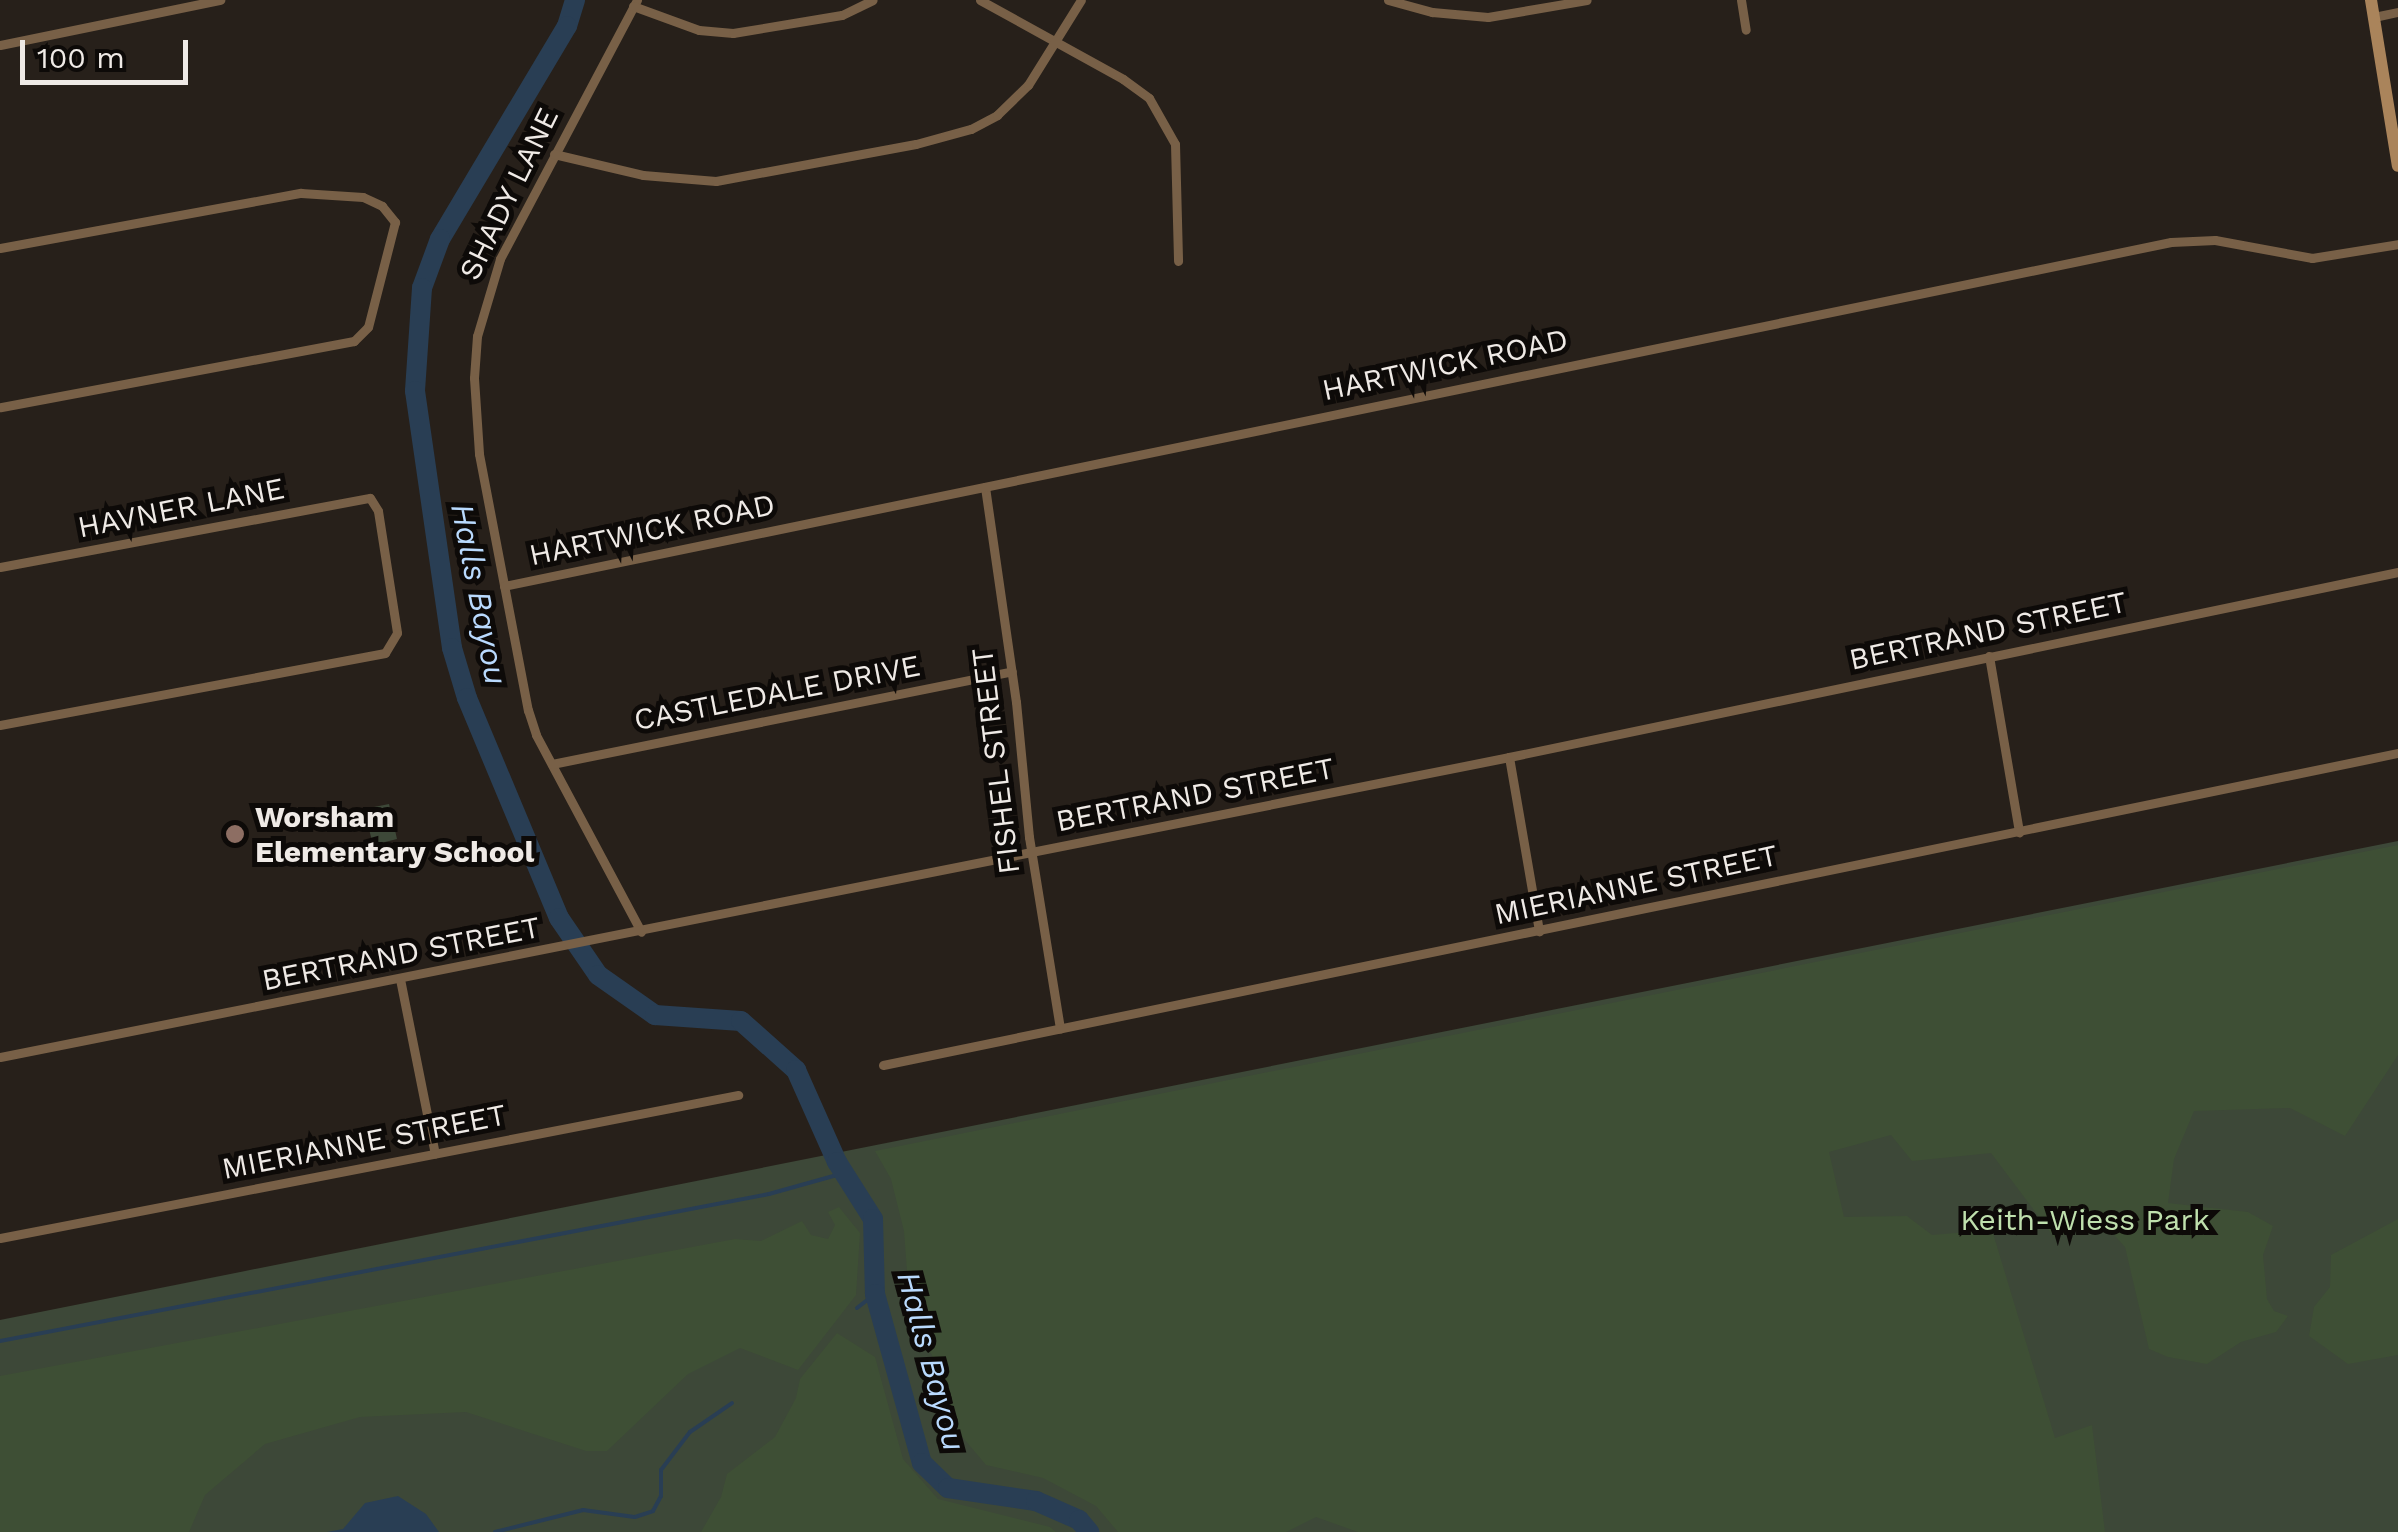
<!DOCTYPE html>
<style>
body{margin:0}
#map{position:relative;width:2398px;height:1532px;overflow:hidden;background:#27201a;font-family:"Work Sans",sans-serif}
div>[style]{position:absolute}
.green>*{inset:0;background:#3d4838}
.forest>*{inset:0;background:#3e4f35}
.water>*{inset:0;background:#293e54}
.stream>*{height:4px;margin:-2px;padding:0 2px;transform-origin:2px;border-radius:2px;background:#293e54}
.river>*{height:20px;margin:-10px;padding:0 10px;transform-origin:10px;border-radius:10px;background:#293e54}
.minor>*{height:9px;margin:-4.5px;padding:0 4.5px;transform-origin:4.5px;border-radius:4.5px;background:#786047}
.secondary>*{height:12px;margin:-6px;padding:0 6px;transform-origin:6px;border-radius:6px;background:#aa845b}
.dots>*{width:28px;height:28px;translate:-50% -50%;box-sizing:border-box;border:5px solid #0d0a08;border-radius:50%}
span{translate:-50% -50%;white-space:nowrap;text-align:center;line-height:1.15;-webkit-text-stroke:10px #0d0a08;paint-order:stroke}
.street-label{font-size:30px;color:#efeae6}
.poi-label{font-size:30px;color:#efeae6;font-weight:700}
.left{translate:0 -50%;text-align:left}
.park-label{font-size:30px;color:#bfe0ad}
.water-label{font-size:32px;color:#b9dafe;font-style:italic}
.scale{position:absolute;left:20px;top:40px;width:168px;height:45px;box-sizing:border-box;border:5px solid #efeae6;border-top:0;padding-left:12px;font-size:30px;line-height:35px;white-space:nowrap;color:#efeae6;-webkit-text-stroke:8px #0d0a08;paint-order:stroke}
</style>
<div id="map">
<div class="green">
<i style="clip-path:polygon(389px 804px,397px 839px,373px 845px,364px 809px)"></i>
<i style="clip-path:polygon(2398px 841px,2398px 1532px,0 1532px,0 1320px)"></i>
</div>
<div class="forest">
<i style="clip-path:polygon(2398px 845px,2398px 1055px,2345px 1136px,2290px 1108px,2194px 1111px,2174px 1159px,2168px 1203px,2248px 1212px,2273px 1226px,2263px 1255px,2267px 1299px,2274px 1311px,2288px 1316px,2276px 1332px,2241px 1342px,2207px 1364px,2168px 1357px,2149px 1349px,2125px 1247px,2105px 1225px,2054px 1237px,1991px 1153px,1912px 1161px,1891px 1135px,1829px 1152px,1844px 1217px,1907px 1216px,1932px 1235px,1992px 1230px,2055px 1438px,2092px 1425px,2105px 1532px,1358px 1532px,1316px 1517px,1286px 1532px,1118px 1532px,1096px 1506px,1043px 1478px,986px 1465px,943px 1414px,932px 1355px,911px 1324px,904px 1231px,891px 1179px,875px 1151px)"></i>
<i style="clip-path:polygon(839px 1207px,860px 1233px,856px 1295px,798px 1370px,740px 1348px,688px 1374px,607px 1451px,586px 1451px,466px 1412px,360px 1417px,265px 1444px,205px 1495px,189px 1532px,0 1532px,0 1376px,735px 1239px,761px 1241px,802px 1221px,811px 1235px,828px 1239px,835px 1225px,828px 1212px)"></i>
<i style="clip-path:polygon(2398px 1219px,2398px 1355px,2348px 1364px,2309px 1336px,2314px 1307px,2330px 1287px,2331px 1255px)"></i>
<i style="clip-path:polygon(837px 1333px,875px 1357px,903px 1459px,938px 1499px,1050px 1527px,1056px 1532px,701px 1532px,721px 1497px,727px 1474px,775px 1437px,796px 1398px,800px 1379px)"></i>
</div>
<div class="water">
<i style="clip-path:polygon(398px 1496px,426px 1514px,439px 1532px,327px 1532px,343px 1529px,365px 1503px)"></i>
</div>
<div class="stream">
<i style="left:857px;top:1308px;width:23px;rotate:-38deg"></i>
<i style="left:0;top:1341px;width:783px;rotate:-10.82deg"></i>
<i style="left:769px;top:1194px;width:78px;rotate:-15.6deg"></i>
<i style="left:495px;top:1532px;width:91px;rotate:-14deg"></i>
<i style="left:583px;top:1510px;width:52px;rotate:7.7deg"></i>
<i style="left:635px;top:1517px;width:19px;rotate:-18deg"></i>
<i style="left:653px;top:1511px;width:17px;rotate:-62deg"></i>
<i style="left:661px;top:1496px;width:26px;rotate:-90deg"></i>
<i style="left:661px;top:1470px;width:48px;rotate:-52.7deg"></i>
<i style="left:690px;top:1432px;width:51px;rotate:-34.6deg"></i>
</div>
<div class="river">
<i style="left:575px;top:0;width:27px;rotate:107deg"></i>
<i style="left:567px;top:26px;width:248px;rotate:120.8deg"></i>
<i style="left:440px;top:239px;width:52px;rotate:110.2deg"></i>
<i style="left:422px;top:288px;width:103px;rotate:93.9deg"></i>
<i style="left:415px;top:391px;width:260px;rotate:81.8deg"></i>
<i style="left:452px;top:648px;width:52px;rotate:73.3deg"></i>
<i style="left:467px;top:698px;width:238px;rotate:67.3deg"></i>
<i style="left:559px;top:918px;width:69px;rotate:55.6deg"></i>
<i style="left:598px;top:975px;width:70px;rotate:35.1deg"></i>
<i style="left:655px;top:1015px;width:86px;rotate:4deg"></i>
<i style="left:741px;top:1021px;width:74px;rotate:41.7deg"></i>
<i style="left:796px;top:1070px;width:101px;rotate:66deg"></i>
<i style="left:837px;top:1162px;width:67px;rotate:57.7deg"></i>
<i style="left:873px;top:1219px;width:75px;rotate:88.5deg"></i>
<i style="left:875px;top:1294px;width:175px;rotate:74.5deg"></i>
<i style="left:922px;top:1463px;width:36px;rotate:44deg"></i>
<i style="left:948px;top:1488px;width:89px;rotate:8.4deg"></i>
<i style="left:1036px;top:1501px;width:47px;rotate:23.8deg"></i>
<i style="left:1079px;top:1520px;width:16px;rotate:50deg"></i>
</div>
<div class="minor">
<i style="left:637px;top:0;width:293px;rotate:117.9deg"></i>
<i style="left:500px;top:259px;width:80px;rotate:106.6deg"></i>
<i style="left:477px;top:336px;width:42px;rotate:94.1deg"></i>
<i style="left:474px;top:378px;width:76px;rotate:86.2deg"></i>
<i style="left:479px;top:454px;width:261px;rotate:79.2deg"></i>
<i style="left:528px;top:710px;width:26px;rotate:72deg"></i>
<i style="left:536px;top:735px;width:223px;rotate:61.9deg"></i>
<i style="left:980px;top:0;width:163px;rotate:28.9deg"></i>
<i style="left:1123px;top:79px;width:32px;rotate:36deg"></i>
<i style="left:1149px;top:98px;width:53px;rotate:60.5deg"></i>
<i style="left:1175px;top:144px;width:117px;rotate:88.5deg"></i>
<i style="left:1388px;top:0;width:46px;rotate:15.3deg"></i>
<i style="left:1432px;top:12px;width:56px;rotate:5.1deg"></i>
<i style="left:1488px;top:17px;width:100px;rotate:-9.7deg"></i>
<i style="left:1741px;top:0;width:30px;rotate:81deg"></i>
<i style="left:633px;top:6px;width:70px;rotate:20deg"></i>
<i style="left:699px;top:30px;width:34px;rotate:5deg"></i>
<i style="left:733px;top:33px;width:110px;rotate:-9.4deg"></i>
<i style="left:842px;top:15px;width:34px;rotate:-26deg"></i>
<i style="left:2374px;top:17px;width:25px;rotate:-12deg"></i>
<i style="left:0;top:45px;width:225px;rotate:-11.6deg"></i>
<i style="left:554px;top:154px;width:91px;rotate:13.3deg"></i>
<i style="left:643px;top:175px;width:73px;rotate:4.7deg"></i>
<i style="left:716px;top:181px;width:203px;rotate:-10.5deg"></i>
<i style="left:916px;top:144px;width:57px;rotate:-15.3deg"></i>
<i style="left:971px;top:129px;width:30px;rotate:-28deg"></i>
<i style="left:997px;top:115px;width:43px;rotate:-44.1deg"></i>
<i style="left:1028px;top:85px;width:100px;rotate:-58.1deg"></i>
<i style="left:0;top:248px;width:306px;rotate:-10.4deg"></i>
<i style="left:301px;top:193px;width:62px;rotate:3.7deg"></i>
<i style="left:363px;top:197px;width:21px;rotate:25deg"></i>
<i style="left:382px;top:206px;width:21px;rotate:51deg"></i>
<i style="left:395px;top:222px;width:108px;rotate:104.4deg"></i>
<i style="left:368px;top:327px;width:20px;rotate:135deg"></i>
<i style="left:354px;top:341px;width:360px;rotate:169.4deg"></i>
<i style="left:985px;top:487px;width:217px;rotate:81.8deg"></i>
<i style="left:1016px;top:702px;width:136px;rotate:84.5deg"></i>
<i style="left:1029px;top:837px;width:194px;rotate:80.8deg"></i>
<i style="left:0;top:567px;width:376px;rotate:-10.6deg"></i>
<i style="left:370px;top:498px;width:15px;rotate:58deg"></i>
<i style="left:378px;top:511px;width:123px;rotate:81.1deg"></i>
<i style="left:397px;top:633px;width:23px;rotate:121deg"></i>
<i style="left:385px;top:653px;width:392px;rotate:169.4deg"></i>
<i style="left:504px;top:586px;width:1702px;rotate:-11.66deg"></i>
<i style="left:2171px;top:242px;width:44px;rotate:-2.6deg"></i>
<i style="left:2215px;top:240px;width:99px;rotate:10.5deg"></i>
<i style="left:2312px;top:258px;width:87px;rotate:-9.2deg"></i>
<i style="left:1989px;top:656px;width:179px;rotate:80.3deg"></i>
<i style="left:1509px;top:757px;width:177px;rotate:80.2deg"></i>
<i style="left:552px;top:764px;width:469px;rotate:-11.4deg"></i>
<i style="left:400px;top:979px;width:178px;rotate:78.7deg"></i>
<i style="left:0;top:1057px;width:1539px;rotate:-11.24deg"></i>
<i style="left:1509px;top:757px;width:908px;rotate:-11.76deg"></i>
<i style="left:883px;top:1065px;width:1547px;rotate:-11.64deg"></i>
<i style="left:0;top:1238px;width:752px;rotate:-10.97deg"></i>
</div>
<div class="secondary">
<i style="left:2371px;top:0;width:168px;rotate:80.8deg"></i>
</div>
<div class="dots">
<i style="left:235px;top:834px;background:#8d6e63"></i>
</div>
<div class="street-label">
<span style="left:509px;top:194px;rotate:-64deg">SHADY LANE</span>
<span style="left:1445px;top:365px;rotate:-12deg">HARTWICK ROAD</span>
<span style="left:181px;top:508px;rotate:-11deg">HAVNER LANE</span>
<span style="left:652px;top:530px;rotate:-12deg">HARTWICK ROAD</span>
<span style="left:1988px;top:631px;rotate:-12deg">BERTRAND STREET</span>
<span style="left:777px;top:693px;rotate:-11deg">CASTLEDALE DRIVE</span>
<span style="left:996px;top:761px;rotate:-97deg">FISHEL STREET</span>
<span style="left:1195px;top:795px;rotate:-11deg">BERTRAND STREET</span>
<span style="left:1636px;top:885px;rotate:-12deg">MIERIANNE STREET</span>
<span style="left:401px;top:954px;rotate:-11deg">BERTRAND STREET</span>
<span style="left:364px;top:1142px;rotate:-11deg">MIERIANNE STREET</span>
</div>
<div class="poi-label">
<span class="left" style="left:255px;top:834px">Worsham<br>Elementary School</span>
</div>
<div class="park-label">
<span style="left:2085px;top:1220px">Keith-Wiess Park</span>
</div>
<div class="water-label">
<span style="left:479px;top:594px;rotate:79deg">Halls Bayou</span>
<span style="left:931px;top:1361px;rotate:75deg">Halls Bayou</span>
</div>
<div class="scale">100 m</div>
</div>
